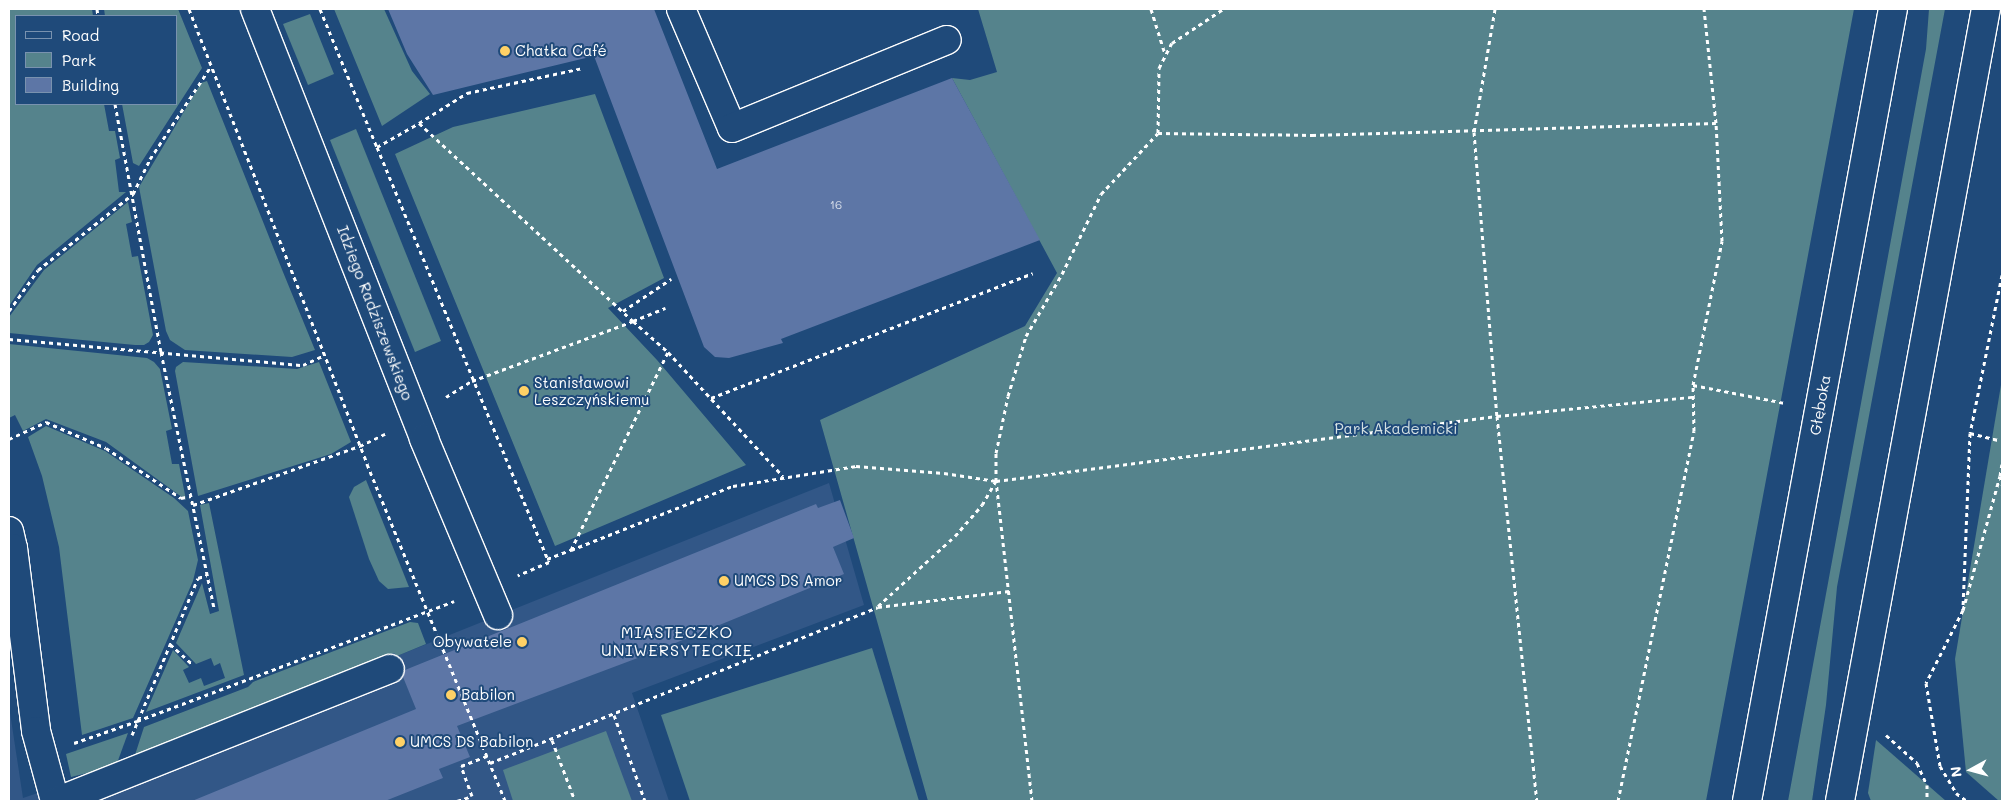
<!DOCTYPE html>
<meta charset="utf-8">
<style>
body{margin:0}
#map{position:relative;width:2011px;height:810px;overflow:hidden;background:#1f4a7a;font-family:Mali,sans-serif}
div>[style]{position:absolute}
.built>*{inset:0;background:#325787}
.green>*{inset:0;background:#55838c}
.building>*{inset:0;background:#5d76a6}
.path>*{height:3px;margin-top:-1.5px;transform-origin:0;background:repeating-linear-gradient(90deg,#fff 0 4px,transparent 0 8px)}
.roads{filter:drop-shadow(1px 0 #fff) drop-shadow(-1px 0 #fff) drop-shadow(0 1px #fff) drop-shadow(0 -1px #fff)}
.minor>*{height:28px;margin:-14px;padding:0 14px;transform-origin:14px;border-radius:14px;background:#1f4a7a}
.major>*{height:28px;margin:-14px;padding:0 14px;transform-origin:14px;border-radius:14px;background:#1f4a7a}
.dots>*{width:14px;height:14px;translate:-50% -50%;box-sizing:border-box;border:2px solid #1f4a7a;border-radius:50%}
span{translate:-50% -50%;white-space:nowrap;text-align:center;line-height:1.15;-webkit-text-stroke:4px #1f4a7a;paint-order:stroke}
.number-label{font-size:12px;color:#d6dde9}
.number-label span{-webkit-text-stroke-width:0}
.poi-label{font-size:15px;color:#fff}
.left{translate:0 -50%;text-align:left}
.right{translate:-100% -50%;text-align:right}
.street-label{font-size:15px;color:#fff}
.park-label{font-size:15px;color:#d4e0e2}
.neighbourhood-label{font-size:16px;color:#fff;letter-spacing:1px}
.frame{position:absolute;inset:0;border:10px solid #fff;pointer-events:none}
.legend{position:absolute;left:15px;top:15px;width:162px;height:90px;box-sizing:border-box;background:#1f4a7a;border:1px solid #7992af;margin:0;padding:6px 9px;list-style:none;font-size:15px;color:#fff}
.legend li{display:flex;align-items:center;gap:10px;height:25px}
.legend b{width:25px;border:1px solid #7992af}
.north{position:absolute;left:1946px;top:745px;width:50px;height:50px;-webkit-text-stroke:4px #1f4a7a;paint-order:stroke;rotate:263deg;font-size:14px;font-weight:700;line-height:20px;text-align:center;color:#fff}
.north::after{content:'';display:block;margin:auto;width:18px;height:22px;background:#fff;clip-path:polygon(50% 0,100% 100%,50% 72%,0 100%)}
</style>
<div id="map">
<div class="built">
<i style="clip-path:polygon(829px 483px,864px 605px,632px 693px,669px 801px,9px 801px,9px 706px,23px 798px,108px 769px,397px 656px)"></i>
</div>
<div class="green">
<i style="clip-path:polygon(9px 9px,92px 9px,93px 16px,16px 16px,16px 104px,104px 104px,109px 131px,115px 131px,120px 158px,115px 160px,119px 192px,126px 192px,37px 265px,9px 306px)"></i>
<i style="clip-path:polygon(104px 9px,178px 9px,202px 68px,139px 166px,133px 163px,122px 104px,176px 104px,176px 16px,105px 16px)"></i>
<i style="clip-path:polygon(334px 9px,384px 9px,412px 71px,430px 94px,382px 126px)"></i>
<i style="clip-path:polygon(978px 9px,1854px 9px,1706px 801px,928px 801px,820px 420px,1025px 326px,1057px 273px,952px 78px,970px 80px,997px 72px)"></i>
<i style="clip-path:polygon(1929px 9px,1945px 9px,1837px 587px,1826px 705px,1812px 801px,1788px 801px,1926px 49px)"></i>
<i style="clip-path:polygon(310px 14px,334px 74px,308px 85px,283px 24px)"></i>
<i style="clip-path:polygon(207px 81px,283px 272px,315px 350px,292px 357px,185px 350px,170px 340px,166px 331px,139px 187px,201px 83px)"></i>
<i style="clip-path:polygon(595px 94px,664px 278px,608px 308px,657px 360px,746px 465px,555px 546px,395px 154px,453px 127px)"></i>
<i style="clip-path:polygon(356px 129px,441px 341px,415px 352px,330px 140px)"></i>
<i style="clip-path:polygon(128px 202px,132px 222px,126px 224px,132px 257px,138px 256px,153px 335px,149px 342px,144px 345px,135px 345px,9px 333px,9px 317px,44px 270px)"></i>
<i style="clip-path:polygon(9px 344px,147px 358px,154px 362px,160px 369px,172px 429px,166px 431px,172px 464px,179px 464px,186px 500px,106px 442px,46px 419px,23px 431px,15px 415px,9px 418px)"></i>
<i style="clip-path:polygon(183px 362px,297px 369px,319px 362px,351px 442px,331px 454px,198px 496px,175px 371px,176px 367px)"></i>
<i style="clip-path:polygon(2002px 379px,2002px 801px,1999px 801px,1966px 772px,1955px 659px)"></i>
<i style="clip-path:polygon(46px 426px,105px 451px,174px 498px,188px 511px,198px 560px,193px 581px,133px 718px,82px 735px,59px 547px,42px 476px,28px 437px)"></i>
<i style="clip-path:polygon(366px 480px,409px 587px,388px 589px,379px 581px,369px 559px,349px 497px,354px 487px)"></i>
<i style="clip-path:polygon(209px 503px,244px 675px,146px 712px,173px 650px,189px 667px,183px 670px,189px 683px,201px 678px,204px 686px,225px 678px,220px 663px,214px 666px,211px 658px,196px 664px,176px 643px,202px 583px,210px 614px,219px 611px,200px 505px)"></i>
<i style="clip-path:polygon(410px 622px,418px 623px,426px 644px,397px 656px,394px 653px,134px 758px,144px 727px,248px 687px,253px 682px)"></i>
<i style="clip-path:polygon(872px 648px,919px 801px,690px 801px,661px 715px)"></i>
<i style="clip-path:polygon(606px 731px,632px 801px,513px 801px,503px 770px)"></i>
<i style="clip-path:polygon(128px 733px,116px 766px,71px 777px,66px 754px)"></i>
<i style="clip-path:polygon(1876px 740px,1946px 801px,1871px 801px,1868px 793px)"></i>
</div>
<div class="building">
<i style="clip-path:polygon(388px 9px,654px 9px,717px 169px,952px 78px,1040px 240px,781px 339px,783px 343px,729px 358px,715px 357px,704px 347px,594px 56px,433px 95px,407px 54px)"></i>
<i style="clip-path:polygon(840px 500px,854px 538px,833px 547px,844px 574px,651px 653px,457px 726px,470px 757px,439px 769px,443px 778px,385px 801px,192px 801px,416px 709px,403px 677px,405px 670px,816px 504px,818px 508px)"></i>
</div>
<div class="path">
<i style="left:97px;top:9px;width:7px;rotate:82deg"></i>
<i style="left:189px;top:9px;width:489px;rotate:68.6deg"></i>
<i style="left:367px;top:464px;width:364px;rotate:67.7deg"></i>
<i style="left:320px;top:9px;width:149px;rotate:67.6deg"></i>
<i style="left:377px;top:147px;width:48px;rotate:-29.7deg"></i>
<i style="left:419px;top:123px;width:292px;rotate:42.8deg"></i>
<i style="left:633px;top:321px;width:35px;rotate:-22deg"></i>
<i style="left:1151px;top:9px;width:47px;rotate:72.7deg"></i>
<i style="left:1495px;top:9px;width:125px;rotate:99.7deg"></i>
<i style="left:1474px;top:132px;width:285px;rotate:85.4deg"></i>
<i style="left:1497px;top:416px;width:387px;rotate:84.1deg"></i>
<i style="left:115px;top:104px;width:252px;rotate:79.5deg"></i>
<i style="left:161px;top:352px;width:262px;rotate:78.3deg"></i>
<i style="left:419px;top:123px;width:57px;rotate:-32deg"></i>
<i style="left:467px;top:93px;width:119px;rotate:-12.2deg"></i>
<i style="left:1158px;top:133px;width:154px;rotate:0.7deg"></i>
<i style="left:1312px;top:135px;width:404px;rotate:-1.7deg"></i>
<i style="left:377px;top:147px;width:449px;rotate:67.5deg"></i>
<i style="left:549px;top:562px;width:34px;rotate:157deg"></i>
<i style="left:2002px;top:275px;width:161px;rotate:101.4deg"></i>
<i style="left:1970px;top:433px;width:177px;rotate:92.3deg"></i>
<i style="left:1963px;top:610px;width:139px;rotate:-74.6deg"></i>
<i style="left:2000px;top:476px;width:9px;rotate:77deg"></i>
<i style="left:9px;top:311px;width:50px;rotate:-54.7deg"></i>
<i style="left:38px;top:270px;width:122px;rotate:-38.7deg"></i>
<i style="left:133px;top:194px;width:39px;rotate:-64deg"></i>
<i style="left:150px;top:159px;width:111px;rotate:-56.7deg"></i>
<i style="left:623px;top:311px;width:58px;rotate:-33.7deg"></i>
<i style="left:9px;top:339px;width:295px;rotate:5.1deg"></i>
<i style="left:303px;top:365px;width:23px;rotate:-25deg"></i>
<i style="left:1693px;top:385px;width:94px;rotate:11.1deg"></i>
<i style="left:446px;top:397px;width:31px;rotate:-32deg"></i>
<i style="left:472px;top:381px;width:172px;rotate:-20.4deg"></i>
<i style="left:633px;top:321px;width:47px;rotate:41.5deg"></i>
<i style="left:668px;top:352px;width:169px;rotate:47.2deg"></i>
<i style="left:711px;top:398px;width:345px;rotate:-21.2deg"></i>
<i style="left:1970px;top:433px;width:33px;rotate:14deg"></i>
<i style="left:9px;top:439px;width:41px;rotate:-24.7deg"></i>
<i style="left:46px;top:422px;width:65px;rotate:23.4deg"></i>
<i style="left:106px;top:448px;width:90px;rotate:33.7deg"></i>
<i style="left:181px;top:498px;width:10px;rotate:-11deg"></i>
<i style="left:2000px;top:476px;width:12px;rotate:-81deg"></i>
<i style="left:193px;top:505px;width:177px;rotate:-19.5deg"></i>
<i style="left:360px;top:446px;width:28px;rotate:-26deg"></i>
<i style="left:571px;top:550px;width:174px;rotate:-21.6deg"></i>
<i style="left:733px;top:486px;width:125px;rotate:-9.2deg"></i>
<i style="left:856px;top:466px;width:88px;rotate:4.5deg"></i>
<i style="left:944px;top:473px;width:53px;rotate:8.7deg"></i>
<i style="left:996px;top:481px;width:505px;rotate:-7.39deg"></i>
<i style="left:1497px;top:416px;width:196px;rotate:-5.6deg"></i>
<i style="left:547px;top:559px;width:26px;rotate:-21deg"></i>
<i style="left:571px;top:550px;width:220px;rotate:-63.9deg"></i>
<i style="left:878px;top:606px;width:104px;rotate:-42.3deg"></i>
<i style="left:955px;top:536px;width:41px;rotate:-48.9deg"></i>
<i style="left:982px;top:505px;width:28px;rotate:-60deg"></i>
<i style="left:1963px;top:610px;width:82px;rotate:116.9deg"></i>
<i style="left:1926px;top:683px;width:84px;rotate:80.4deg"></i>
<i style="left:1940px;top:766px;width:31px;rotate:59deg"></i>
<i style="left:1956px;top:793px;width:14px;rotate:36deg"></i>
<i style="left:170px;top:644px;width:30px;rotate:42deg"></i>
<i style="left:614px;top:715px;width:91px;rotate:70.2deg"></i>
<i style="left:132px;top:735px;width:170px;rotate:-67.2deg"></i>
<i style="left:198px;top:578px;width:9px;rotate:-18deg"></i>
<i style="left:1886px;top:735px;width:42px;rotate:42.1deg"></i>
<i style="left:1917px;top:763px;width:24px;rotate:66deg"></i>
<i style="left:1927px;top:785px;width:16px;rotate:90deg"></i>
<i style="left:552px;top:740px;width:65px;rotate:69.3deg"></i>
<i style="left:74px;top:743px;width:67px;rotate:-19.2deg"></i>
<i style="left:137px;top:721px;width:339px;rotate:-20.7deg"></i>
<i style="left:490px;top:763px;width:418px;rotate:-21.9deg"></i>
<i style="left:878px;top:607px;width:132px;rotate:-7deg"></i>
<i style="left:457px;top:801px;width:16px;rotate:-18deg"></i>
<i style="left:472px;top:796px;width:32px;rotate:-110deg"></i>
<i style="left:461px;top:766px;width:28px;rotate:-21deg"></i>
<i style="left:1032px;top:801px;width:322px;rotate:-96.4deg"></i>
<i style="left:996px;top:481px;width:28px;rotate:-90deg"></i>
<i style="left:996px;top:453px;width:58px;rotate:-78.1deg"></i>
<i style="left:1008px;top:396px;width:63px;rotate:-73.3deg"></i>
<i style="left:1026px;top:336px;width:72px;rotate:-59.9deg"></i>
<i style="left:1062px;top:274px;width:89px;rotate:-64deg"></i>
<i style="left:1101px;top:194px;width:83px;rotate:-46.9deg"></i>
<i style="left:1158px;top:133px;width:65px;rotate:-89.1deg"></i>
<i style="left:1159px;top:68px;width:28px;rotate:-63deg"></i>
<i style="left:1172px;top:43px;width:61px;rotate:-33.7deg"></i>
<i style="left:1618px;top:801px;width:378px;rotate:-78.4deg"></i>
<i style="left:1694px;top:431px;width:46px;rotate:-91.2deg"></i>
<i style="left:1693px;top:385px;width:147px;rotate:-78.6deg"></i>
<i style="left:1722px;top:241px;width:118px;rotate:-92.9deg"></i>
<i style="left:1716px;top:123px;width:115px;rotate:-96deg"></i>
</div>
<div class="roads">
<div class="minor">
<i style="left:255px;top:9px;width:462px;rotate:68.5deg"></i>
<i style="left:424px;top:439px;width:191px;rotate:67.2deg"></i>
<i style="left:681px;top:9px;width:129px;rotate:66.8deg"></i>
<i style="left:732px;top:128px;width:232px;rotate:-22.3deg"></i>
<i style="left:9px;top:531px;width:17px;rotate:77deg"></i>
<i style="left:13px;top:548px;width:184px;rotate:82.8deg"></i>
<i style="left:36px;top:731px;width:73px;rotate:74.8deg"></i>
<i style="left:58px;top:801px;width:357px;rotate:-21.7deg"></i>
</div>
<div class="major">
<i style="left:1747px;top:801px;width:805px;rotate:-79.56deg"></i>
<i style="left:1840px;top:801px;width:805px;rotate:-79.56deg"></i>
</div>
</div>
<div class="dots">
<i style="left:505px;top:51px;background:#ffd166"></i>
<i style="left:524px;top:391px;background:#ffd166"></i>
<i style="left:724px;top:581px;background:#ffd166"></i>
<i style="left:522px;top:642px;background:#ffd166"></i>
<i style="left:451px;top:695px;background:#ffd166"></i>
<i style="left:400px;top:742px;background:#ffd166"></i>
</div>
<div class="number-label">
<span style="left:836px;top:205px">16</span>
</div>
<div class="poi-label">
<span class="left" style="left:515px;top:51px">Chatka Café</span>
<span class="left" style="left:534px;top:391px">Stanisławowi<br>Leszczyńskiemu</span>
<span class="left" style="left:734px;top:581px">UMCS DS Amor</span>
<span class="right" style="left:512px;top:642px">Obywatele</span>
<span class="left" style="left:461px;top:695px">Babilon</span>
<span class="left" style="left:410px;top:742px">UMCS DS Babilon</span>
</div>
<div class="street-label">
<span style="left:375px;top:313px;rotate:69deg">Idziego Radziszewskiego</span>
<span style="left:1820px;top:405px;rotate:-80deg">Głęboka</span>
</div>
<div class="park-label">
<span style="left:1396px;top:429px">Park Akademicki</span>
</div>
<div class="neighbourhood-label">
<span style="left:677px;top:641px">MIASTECZKO<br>UNIWERSYTECKIE</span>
</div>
<div class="frame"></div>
<ul class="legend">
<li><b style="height:6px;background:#1f4a7a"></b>Road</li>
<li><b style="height:14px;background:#55838c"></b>Park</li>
<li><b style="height:14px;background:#5d76a6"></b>Building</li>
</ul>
<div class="north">N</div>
</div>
